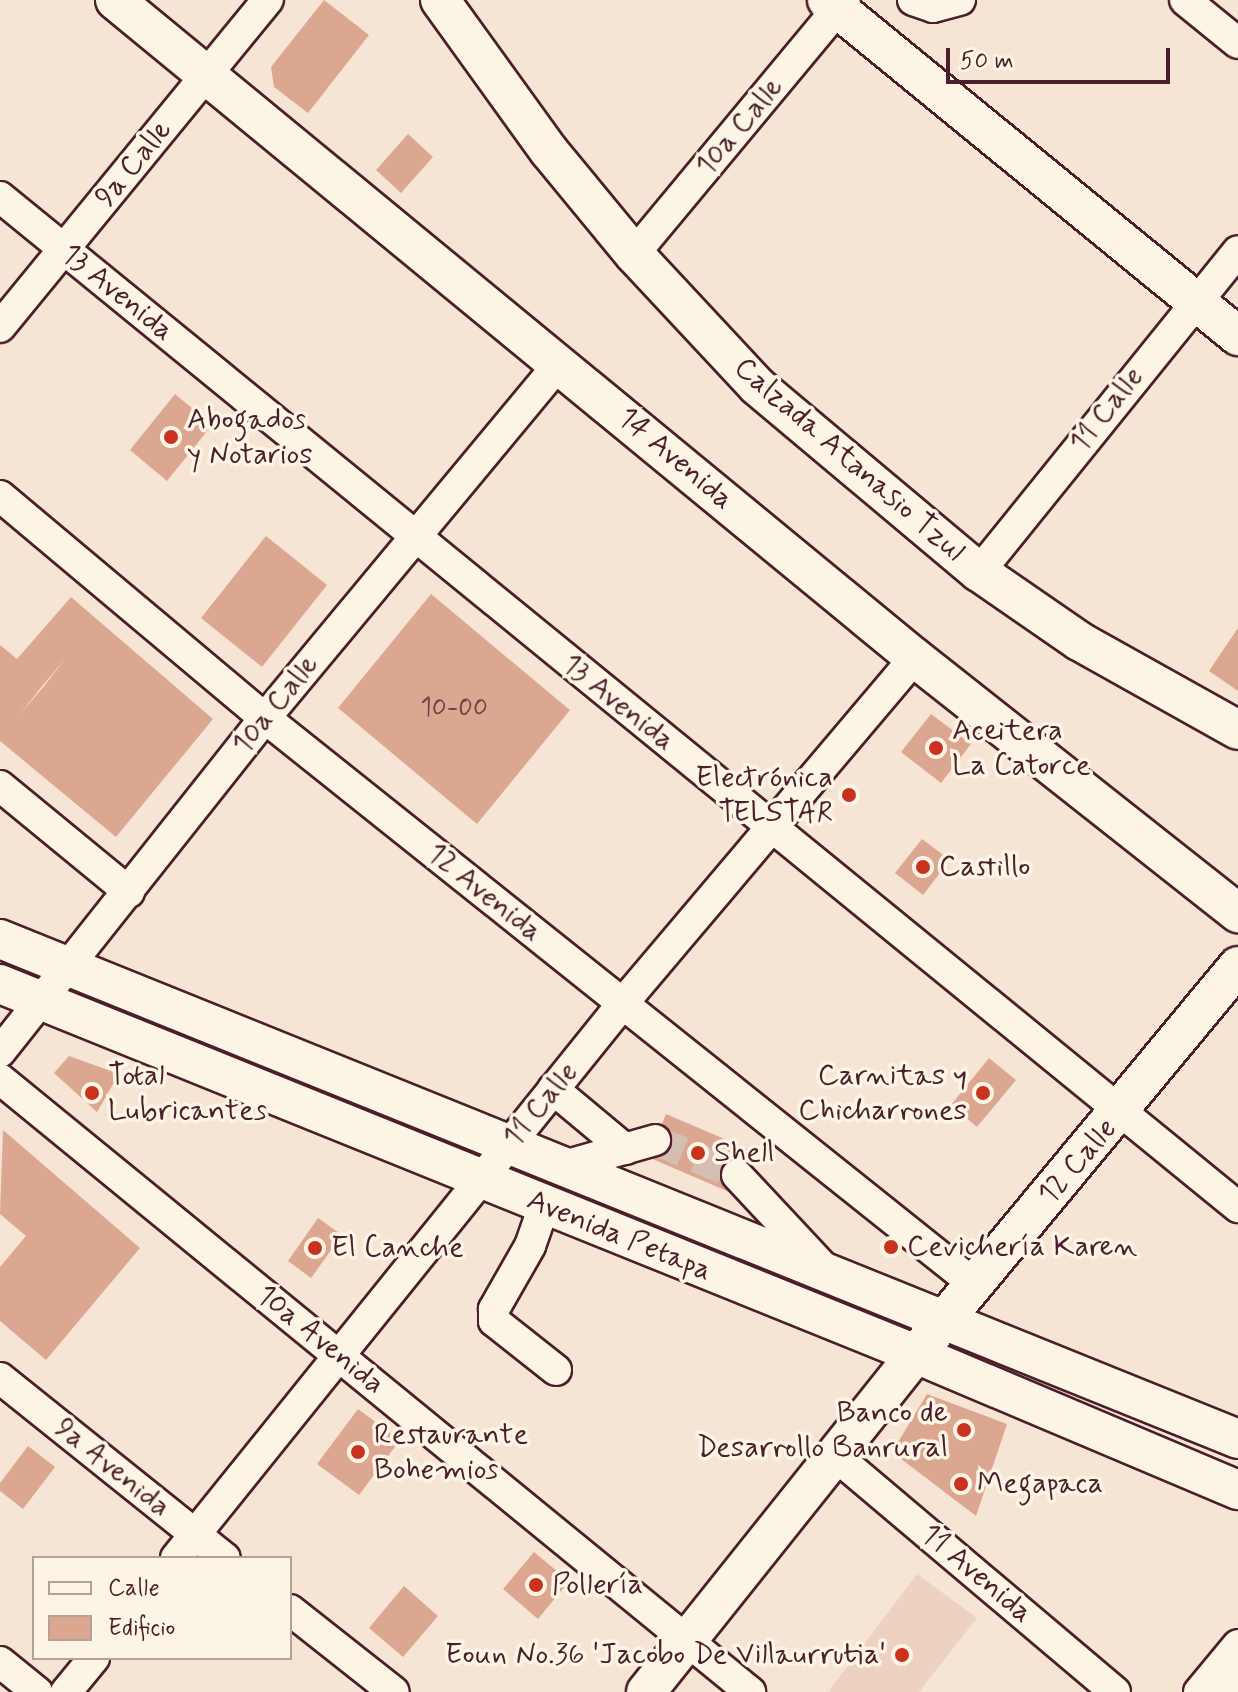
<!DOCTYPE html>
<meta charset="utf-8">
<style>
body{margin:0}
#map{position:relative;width:1238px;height:1692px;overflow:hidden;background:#f6e5d4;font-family:Mynerve,sans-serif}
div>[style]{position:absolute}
.built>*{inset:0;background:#eed2c0}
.building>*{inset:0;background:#dca791}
.minor-tunnel>*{height:30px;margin-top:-15px;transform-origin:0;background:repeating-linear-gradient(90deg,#d4bdb2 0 30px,transparent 0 45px)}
.roads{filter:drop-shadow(2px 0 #4a1f2b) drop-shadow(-2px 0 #4a1f2b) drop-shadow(0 2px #4a1f2b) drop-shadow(0 -2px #4a1f2b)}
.minor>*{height:30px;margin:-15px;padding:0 15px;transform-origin:15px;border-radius:15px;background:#fcf5e5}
.major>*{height:38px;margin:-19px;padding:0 19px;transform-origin:19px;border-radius:19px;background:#fcf5e5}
.dots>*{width:22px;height:22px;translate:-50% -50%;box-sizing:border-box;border:4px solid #fcf5e5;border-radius:50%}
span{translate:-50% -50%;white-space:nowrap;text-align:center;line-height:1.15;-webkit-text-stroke:7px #fcf5e5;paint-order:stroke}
.number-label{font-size:26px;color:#6e4144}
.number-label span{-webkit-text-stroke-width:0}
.street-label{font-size:30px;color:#4a1f2b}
.poi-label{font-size:30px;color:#4a1f2b}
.left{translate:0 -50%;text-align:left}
.right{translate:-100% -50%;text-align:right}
.legend{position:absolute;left:32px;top:1556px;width:260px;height:104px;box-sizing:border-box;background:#fcf5e5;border:2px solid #b59f9b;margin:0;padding:10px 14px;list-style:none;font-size:24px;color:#4a1f2b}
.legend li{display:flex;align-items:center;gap:16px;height:40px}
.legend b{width:40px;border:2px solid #b59f9b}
.scale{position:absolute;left:946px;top:48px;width:224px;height:36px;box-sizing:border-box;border:4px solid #4a1f2b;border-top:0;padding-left:10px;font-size:24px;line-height:28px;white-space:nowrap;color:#4a1f2b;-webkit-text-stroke:6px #fcf5e5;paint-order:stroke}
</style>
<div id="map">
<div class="built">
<i style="clip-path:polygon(917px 1574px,977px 1618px,919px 1692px,828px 1692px)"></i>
</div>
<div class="building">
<i style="clip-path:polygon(324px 0,369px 35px,308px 113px,274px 87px,271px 67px)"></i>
<i style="clip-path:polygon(408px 134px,433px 157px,401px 193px,376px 170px)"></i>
<i style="clip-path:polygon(175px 394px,212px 425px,167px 481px,130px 450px)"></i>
<i style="clip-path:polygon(266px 536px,327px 585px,262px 667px,201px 618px)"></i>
<i style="clip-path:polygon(431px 594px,570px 710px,477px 824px,338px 708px)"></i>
<i style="clip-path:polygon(evenodd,71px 597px,213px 719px,116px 837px,0 741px,0 645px,17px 659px,71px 597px,65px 659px,45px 685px,20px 714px,39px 690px,65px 659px)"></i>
<i style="clip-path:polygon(1238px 628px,1238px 691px,1209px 671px)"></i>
<i style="clip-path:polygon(931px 714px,971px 744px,941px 783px,901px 752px)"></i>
<i style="clip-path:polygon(922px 839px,950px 860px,923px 895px,895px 873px)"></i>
<i style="clip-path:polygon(69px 1056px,119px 1074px,97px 1112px,54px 1073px)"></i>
<i style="clip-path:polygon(989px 1058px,1016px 1080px,977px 1127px,951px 1105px)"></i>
<i style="clip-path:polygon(666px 1114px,748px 1149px,729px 1192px,648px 1157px)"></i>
<i style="clip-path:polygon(3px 1130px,140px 1248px,46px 1360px,0 1321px,0 1267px,26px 1236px,0 1214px)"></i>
<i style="clip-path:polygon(318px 1218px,342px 1235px,311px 1278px,288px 1261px)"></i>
<i style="clip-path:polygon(927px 1394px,1007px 1424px,976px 1516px,892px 1452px)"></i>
<i style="clip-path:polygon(358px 1409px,400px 1440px,359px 1495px,317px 1464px)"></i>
<i style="clip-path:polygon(28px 1446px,55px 1467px,23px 1509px,0 1491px,0 1483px)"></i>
<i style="clip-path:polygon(534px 1552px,569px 1581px,538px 1619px,503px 1589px)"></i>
<i style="clip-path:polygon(404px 1586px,438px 1616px,403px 1657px,369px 1628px)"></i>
</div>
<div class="minor-tunnel">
<i style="left:655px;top:1140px;width:89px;rotate:23.1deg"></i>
</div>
<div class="roads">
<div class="minor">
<i style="left:913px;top:0;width:21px;rotate:19deg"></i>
<i style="left:933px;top:7px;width:28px;rotate:-15deg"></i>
<i style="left:1185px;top:0;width:68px;rotate:39.1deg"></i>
<i style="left:0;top:197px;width:1598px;rotate:39.21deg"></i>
<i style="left:634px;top:254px;width:330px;rotate:-50.3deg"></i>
<i style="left:0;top:327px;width:423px;rotate:-50.7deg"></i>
<i style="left:0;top:496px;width:346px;rotate:40deg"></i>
<i style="left:265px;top:718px;width:907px;rotate:38.6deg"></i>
<i style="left:979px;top:572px;width:412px;rotate:-51.1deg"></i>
<i style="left:0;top:786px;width:167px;rotate:39.4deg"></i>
<i style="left:0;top:1052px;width:426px;rotate:-51.6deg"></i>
<i style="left:265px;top:718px;width:462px;rotate:-50.3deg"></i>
<i style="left:0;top:1079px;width:969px;rotate:39.26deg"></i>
<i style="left:553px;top:1089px;width:94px;rotate:39.8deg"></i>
<i style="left:557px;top:1168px;width:102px;rotate:-15.9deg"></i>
<i style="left:737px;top:1175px;width:129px;rotate:46.9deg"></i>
<i style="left:544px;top:1206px;width:42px;rotate:109.3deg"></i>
<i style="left:530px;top:1246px;width:73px;rotate:119.7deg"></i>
<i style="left:494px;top:1309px;width:12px;rotate:90deg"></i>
<i style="left:494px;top:1321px;width:79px;rotate:38.3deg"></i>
<i style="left:0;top:1378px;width:288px;rotate:38.7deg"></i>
<i style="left:837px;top:1457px;width:364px;rotate:40.2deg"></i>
<i style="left:176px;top:1558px;width:713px;rotate:-51.15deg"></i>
<i style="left:623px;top:1003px;width:452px;rotate:-49.8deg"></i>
<i style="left:290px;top:1610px;width:132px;rotate:38.3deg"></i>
<i style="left:0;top:1662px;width:48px;rotate:39deg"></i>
<i style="left:66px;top:1692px;width:44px;rotate:-50.5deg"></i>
<i style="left:1199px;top:1692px;width:61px;rotate:-50.3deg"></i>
</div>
<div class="major">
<i style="left:115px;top:0;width:1036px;rotate:39.44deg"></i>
<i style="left:915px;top:658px;width:412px;rotate:38.3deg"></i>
<i style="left:440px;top:0;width:186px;rotate:54.2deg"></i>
<i style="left:549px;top:151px;width:134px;rotate:50.5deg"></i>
<i style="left:634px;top:254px;width:180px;rotate:47deg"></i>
<i style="left:757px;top:386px;width:290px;rotate:40deg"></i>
<i style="left:979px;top:572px;width:121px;rotate:34.6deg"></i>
<i style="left:1079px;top:641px;width:182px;rotate:29.2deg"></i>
<i style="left:827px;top:0;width:531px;rotate:39.27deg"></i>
<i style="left:0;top:939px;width:1335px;rotate:21.99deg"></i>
<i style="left:0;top:984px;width:988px;rotate:22deg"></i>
<i style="left:916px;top:1354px;width:350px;rotate:22.9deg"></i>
<i style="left:646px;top:1692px;width:433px;rotate:-51.4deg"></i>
<i style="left:916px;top:1354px;width:504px;rotate:-50.31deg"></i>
<i style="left:1231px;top:1692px;width:11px;rotate:-49deg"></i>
</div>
</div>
<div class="dots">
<i style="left:171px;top:437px;background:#c8321e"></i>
<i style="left:936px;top:748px;background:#c8321e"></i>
<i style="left:849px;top:795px;background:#c8321e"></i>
<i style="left:923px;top:867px;background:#c8321e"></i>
<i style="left:92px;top:1093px;background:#c8321e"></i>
<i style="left:983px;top:1093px;background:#c8321e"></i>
<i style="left:698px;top:1153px;background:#c8321e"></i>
<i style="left:891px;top:1247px;background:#c8321e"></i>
<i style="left:315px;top:1248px;background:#c8321e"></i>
<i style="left:964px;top:1430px;background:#c8321e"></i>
<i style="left:358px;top:1452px;background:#c8321e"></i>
<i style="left:961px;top:1484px;background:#c8321e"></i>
<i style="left:536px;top:1585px;background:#c8321e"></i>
<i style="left:902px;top:1655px;background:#c8321e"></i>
</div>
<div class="number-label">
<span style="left:454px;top:709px">10-00</span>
</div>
<div class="street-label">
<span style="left:740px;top:127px;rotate:-50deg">10a Calle</span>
<span style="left:134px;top:164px;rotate:-51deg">9a Calle</span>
<span style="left:117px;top:293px;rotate:39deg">13 Avenida</span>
<span style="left:1107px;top:410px;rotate:-52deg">11 Calle</span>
<span style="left:675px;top:459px;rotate:40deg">14 Avenida</span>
<span style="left:849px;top:460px;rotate:41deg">Calzada Atanasio Tzul</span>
<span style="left:618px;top:703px;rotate:39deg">13 Avenida</span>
<span style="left:276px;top:705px;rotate:-51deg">10a Calle</span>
<span style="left:484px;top:893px;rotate:39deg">12 Avenida</span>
<span style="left:541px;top:1105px;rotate:-51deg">11 Calle</span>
<span style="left:1078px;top:1162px;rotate:-49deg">12 Calle</span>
<span style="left:619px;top:1236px;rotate:22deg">Avenida Petapa</span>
<span style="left:320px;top:1340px;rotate:39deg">10a Avenida</span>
<span style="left:112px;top:1468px;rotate:39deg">9a Avenida</span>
<span style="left:976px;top:1574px;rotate:40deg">11 Avenida</span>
</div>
<div class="poi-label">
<span class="left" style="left:187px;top:437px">Abogados<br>y Notarios</span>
<span class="left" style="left:952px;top:748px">Aceitera<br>La Catorce</span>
<span class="right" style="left:833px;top:795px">Electrónica<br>TELSTAR</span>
<span class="left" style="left:939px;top:867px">Castillo</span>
<span class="left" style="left:108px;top:1093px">Total<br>Lubricantes</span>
<span class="right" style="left:967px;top:1093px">Carnitas y<br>Chicharrones</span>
<span class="left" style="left:714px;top:1153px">Shell</span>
<span class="left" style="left:907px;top:1247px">Cevichería Karen</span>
<span class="left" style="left:331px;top:1248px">El Canche</span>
<span class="right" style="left:948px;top:1430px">Banco de<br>Desarrollo Banrural</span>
<span class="left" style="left:374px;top:1452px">Restaurante<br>Bohemios</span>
<span class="left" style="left:977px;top:1484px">Megapaca</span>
<span class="left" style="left:552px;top:1585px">Pollería</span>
<span class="right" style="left:886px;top:1655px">Eoun No.36 'Jacobo De Villaurrutia'</span>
</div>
<ul class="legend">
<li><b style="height:10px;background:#fcf5e5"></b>Calle</li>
<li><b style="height:22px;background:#dca791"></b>Edificio</li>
</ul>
<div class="scale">50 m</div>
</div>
